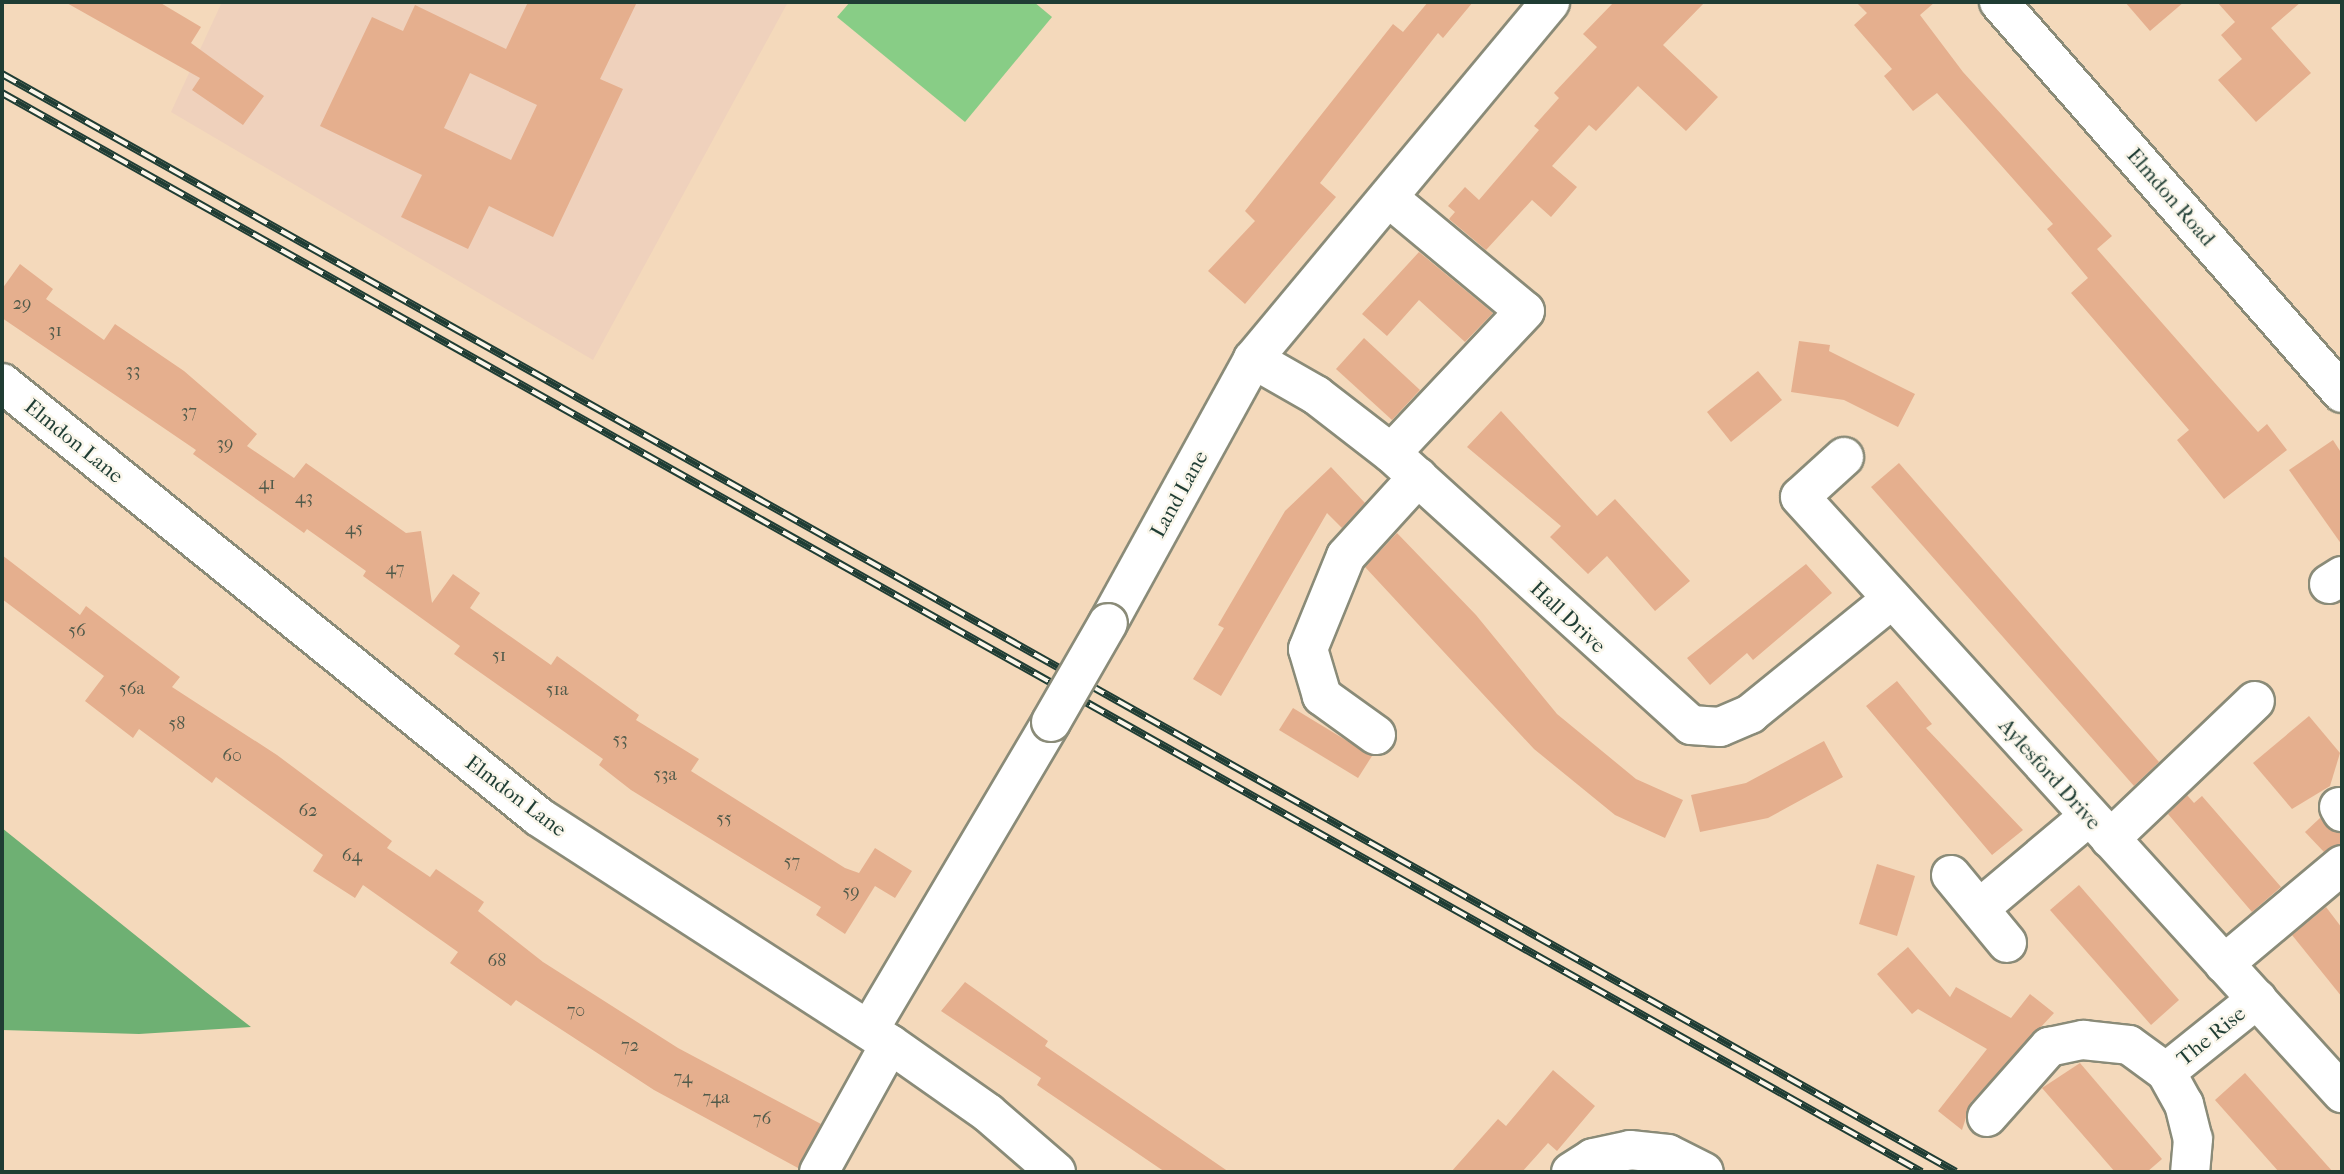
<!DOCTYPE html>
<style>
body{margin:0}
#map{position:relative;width:2344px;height:1174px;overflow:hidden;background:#f4d9bb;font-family:"IM FELL French Canon",serif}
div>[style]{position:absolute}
.built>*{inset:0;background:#efd1bc}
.green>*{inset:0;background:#88cd86}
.forest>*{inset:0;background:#6eb073}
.building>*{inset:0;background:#e5af8e}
.roads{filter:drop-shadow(2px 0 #8a8b78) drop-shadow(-2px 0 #8a8b78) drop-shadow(0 2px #8a8b78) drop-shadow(0 -2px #8a8b78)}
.minor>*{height:38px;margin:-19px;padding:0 19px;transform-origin:19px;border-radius:19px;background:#fff}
.rail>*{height:8px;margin-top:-4px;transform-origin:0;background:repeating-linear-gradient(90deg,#fbf7ec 0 16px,#1f3d34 0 32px);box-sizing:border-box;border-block:2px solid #1f3d34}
.bridges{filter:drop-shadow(2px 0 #8a8b78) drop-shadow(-2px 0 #8a8b78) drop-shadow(0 2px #8a8b78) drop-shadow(0 -2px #8a8b78)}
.minor-bridge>*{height:38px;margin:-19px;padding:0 19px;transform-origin:19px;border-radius:19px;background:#fff}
span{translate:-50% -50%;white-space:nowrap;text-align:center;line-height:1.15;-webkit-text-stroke:5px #fbf7ec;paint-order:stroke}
.number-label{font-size:18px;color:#505a4a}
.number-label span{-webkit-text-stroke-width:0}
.street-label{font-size:21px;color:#1f3d34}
.frame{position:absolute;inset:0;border:4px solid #1f3d34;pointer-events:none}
</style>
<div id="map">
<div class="built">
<i style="clip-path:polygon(222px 2px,788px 2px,593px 360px,171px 112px)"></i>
</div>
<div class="green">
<i style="clip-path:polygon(850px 2px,1034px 2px,1052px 17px,965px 122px,837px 17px)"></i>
</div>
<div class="forest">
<i style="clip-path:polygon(2px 828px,206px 992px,251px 1027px,139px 1034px,2px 1030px)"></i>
</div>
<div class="building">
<i style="clip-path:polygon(65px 2px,159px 2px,201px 27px,191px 43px,264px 96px,243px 125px,192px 90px,200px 78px)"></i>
<i style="clip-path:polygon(evenodd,528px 2px,637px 2px,600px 79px,623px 89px,553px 237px,489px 206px,468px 249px,401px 217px,422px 175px,320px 126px,372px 17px,403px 31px,415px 5px,506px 49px,528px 2px,470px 73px,537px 105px,511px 160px,444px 128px,470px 73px)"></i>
<i style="clip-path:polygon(1428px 2px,1473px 2px,1443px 38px,1438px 33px,1320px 183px,1336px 197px,1245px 304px,1208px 271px,1255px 221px,1245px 211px,1393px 24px,1403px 32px)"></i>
<i style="clip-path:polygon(1614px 2px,1705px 2px,1663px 45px,1718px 97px,1686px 131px,1638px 86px,1596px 131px,1589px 125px,1552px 166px,1577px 187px,1551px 217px,1532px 200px,1486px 250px,1449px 219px,1455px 212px,1448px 206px,1465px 187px,1479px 200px,1539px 130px,1534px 126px,1559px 98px,1554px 93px,1597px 47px,1583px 34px)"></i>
<i style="clip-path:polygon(1856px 2px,1935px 2px,1920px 15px,1963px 72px,2112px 236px,2097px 249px,2258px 432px,2267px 424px,2287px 450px,2224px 499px,2177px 440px,2189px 430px,2071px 293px,2088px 278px,2047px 229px,2053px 224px,1937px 93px,1913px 111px,1884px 76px,1892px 69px,1854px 25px,1867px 13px)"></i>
<i style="clip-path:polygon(2125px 2px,2184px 2px,2150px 31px)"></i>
<i style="clip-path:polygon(2217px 2px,2301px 2px,2271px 28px,2311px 73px,2256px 122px,2218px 80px,2242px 59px,2221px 35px,2235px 22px)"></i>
<i style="clip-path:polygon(1419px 252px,1493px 313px,1465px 342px,1419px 300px,1387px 336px,1362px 314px)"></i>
<i style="clip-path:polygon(20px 264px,53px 289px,46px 299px,104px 340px,115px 324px,184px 371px,257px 434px,247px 446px,294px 478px,306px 463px,406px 533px,421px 531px,432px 603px,453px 574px,480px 593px,470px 608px,551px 665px,557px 656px,639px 715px,636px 720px,699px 759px,691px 771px,845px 868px,859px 873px,875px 848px,912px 871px,895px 898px,875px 886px,845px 934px,816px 915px,821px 907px,631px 790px,599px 765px,603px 759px,454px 654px,460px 646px,363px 576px,366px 571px,307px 529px,304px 533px,193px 454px,196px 450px,2px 318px,2px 289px)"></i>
<i style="clip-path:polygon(1364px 338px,1420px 390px,1392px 420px,1336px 369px)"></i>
<i style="clip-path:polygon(1799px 341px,1830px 345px,1829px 351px,1915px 394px,1898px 427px,1844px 400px,1791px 392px)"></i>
<i style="clip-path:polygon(1758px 371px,1782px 400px,1731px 442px,1707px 412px)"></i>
<i style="clip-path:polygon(1501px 411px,1597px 516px,1615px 499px,1690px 581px,1655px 611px,1607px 556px,1588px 574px,1550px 537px,1561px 526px,1467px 447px)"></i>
<i style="clip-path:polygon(2333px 440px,2342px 454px,2342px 545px,2289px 470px)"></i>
<i style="clip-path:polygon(1899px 463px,2159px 762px,2134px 786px,1871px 487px)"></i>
<i style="clip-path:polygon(1331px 467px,1365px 503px,1342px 528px,1327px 513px,1221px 696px,1193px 679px,1224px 628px,1218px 625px,1285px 511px)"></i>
<i style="clip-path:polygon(1397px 533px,1476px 615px,1557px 714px,1636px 779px,1683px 800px,1665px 838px,1615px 815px,1534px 749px,1365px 567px)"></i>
<i style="clip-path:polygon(2px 555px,80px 615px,86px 606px,132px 641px,180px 677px,172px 687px,277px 755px,392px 841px,387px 848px,430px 877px,436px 869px,484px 902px,478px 911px,543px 962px,678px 1048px,821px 1124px,798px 1168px,654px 1090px,516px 1000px,511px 1006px,450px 963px,458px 952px,363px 885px,355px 898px,313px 871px,323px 855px,216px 777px,212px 783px,139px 729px,133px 738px,85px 701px,104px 676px,2px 599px)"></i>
<i style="clip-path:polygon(1806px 564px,1832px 593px,1753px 660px,1747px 653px,1710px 685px,1687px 658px)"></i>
<i style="clip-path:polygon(1897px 681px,1932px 724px,1926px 728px,2023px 830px,1992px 855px,1866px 706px)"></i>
<i style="clip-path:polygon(1293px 708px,1372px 756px,1358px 778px,1279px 730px)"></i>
<i style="clip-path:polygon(2309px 716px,2340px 753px,2330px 786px,2292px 809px,2253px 763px)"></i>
<i style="clip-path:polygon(1824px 741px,1843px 777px,1768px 818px,1700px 832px,1691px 795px,1746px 783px)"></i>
<i style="clip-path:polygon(2187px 795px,2194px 803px,2202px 796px,2281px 887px,2252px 912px,2168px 814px)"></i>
<i style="clip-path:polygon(2320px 818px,2342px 835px,2342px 844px,2324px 852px,2305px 832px)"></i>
<i style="clip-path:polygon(1877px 864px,1915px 876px,1897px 936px,1859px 924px)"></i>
<i style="clip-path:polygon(2079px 885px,2179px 1000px,2151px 1025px,2050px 910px)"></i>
<i style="clip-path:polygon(2326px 907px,2342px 928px,2342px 997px,2292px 935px)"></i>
<i style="clip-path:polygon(1908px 947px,1950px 997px,1956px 987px,2011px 1018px,2030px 994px,2054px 1013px,1971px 1102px,1962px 1130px,1938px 1111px,1987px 1049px,1918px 1009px,1912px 1014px,1877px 974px)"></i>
<i style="clip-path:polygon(965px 982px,1048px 1041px,1045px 1046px,1229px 1172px,1165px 1172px,1037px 1085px,1041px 1078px,941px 1011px)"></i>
<i style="clip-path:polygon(2080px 1063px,2162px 1159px,2147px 1172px,2115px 1172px,2042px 1088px)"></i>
<i style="clip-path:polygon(1553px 1070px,1595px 1106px,1557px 1151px,1548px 1143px,1522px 1172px,1451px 1172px,1498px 1119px,1506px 1126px)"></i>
<i style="clip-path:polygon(2245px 1073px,2333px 1172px,2279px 1172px,2215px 1100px)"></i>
</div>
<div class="roads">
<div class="minor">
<i style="left:1999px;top:2px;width:520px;rotate:48.74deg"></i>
<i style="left:1390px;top:199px;width:175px;rotate:39.7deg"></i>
<i style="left:1525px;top:311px;width:195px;rotate:133.3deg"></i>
<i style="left:1253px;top:359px;width:73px;rotate:29.7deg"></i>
<i style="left:1316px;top:395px;width:95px;rotate:37.7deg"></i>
<i style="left:1391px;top:453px;width:405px;rotate:42.2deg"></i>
<i style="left:1691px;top:725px;width:29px;rotate:4deg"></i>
<i style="left:1720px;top:727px;width:33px;rotate:-23deg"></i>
<i style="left:1750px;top:714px;width:183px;rotate:-39deg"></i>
<i style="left:2px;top:383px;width:690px;rotate:38.94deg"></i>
<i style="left:539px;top:817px;width:418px;rotate:32.9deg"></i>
<i style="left:890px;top:1044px;width:120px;rotate:35.1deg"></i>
<i style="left:988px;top:1113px;width:90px;rotate:40.9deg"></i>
<i style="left:1844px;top:457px;width:59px;rotate:137.7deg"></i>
<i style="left:1800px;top:497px;width:806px;rotate:47.72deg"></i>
<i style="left:2329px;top:584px;width:15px;rotate:-32deg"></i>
<i style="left:1108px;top:623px;width:301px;rotate:-61.2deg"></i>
<i style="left:1253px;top:359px;width:464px;rotate:-50.2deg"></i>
<i style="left:1376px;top:735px;width:67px;rotate:-144.2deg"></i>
<i style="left:1322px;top:696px;width:49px;rotate:-106.6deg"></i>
<i style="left:1308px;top:649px;width:100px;rotate:-67.8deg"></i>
<i style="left:1346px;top:556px;width:107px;rotate:-47.7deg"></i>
<i style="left:2339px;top:807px;width:6px;rotate:59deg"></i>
<i style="left:2110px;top:839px;width:200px;rotate:-43.6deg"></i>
<i style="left:1951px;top:875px;width:88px;rotate:50.5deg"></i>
<i style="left:1980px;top:908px;width:141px;rotate:-40.1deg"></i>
<i style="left:2224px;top:964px;width:154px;rotate:-40deg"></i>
<i style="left:869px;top:1030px;width:358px;rotate:-59.4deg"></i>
<i style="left:2166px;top:1072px;width:117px;rotate:-38.7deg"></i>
<i style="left:1987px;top:1117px;width:94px;rotate:-48.5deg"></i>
<i style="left:2049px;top:1047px;width:35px;rotate:-12deg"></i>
<i style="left:2083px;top:1040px;width:46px;rotate:6.2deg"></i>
<i style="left:2129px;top:1045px;width:46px;rotate:36.1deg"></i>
<i style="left:2166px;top:1072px;width:37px;rotate:61deg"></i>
<i style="left:2184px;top:1104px;width:36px;rotate:76deg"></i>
<i style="left:2193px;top:1139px;width:33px;rotate:95deg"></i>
<i style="left:819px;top:1172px;width:146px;rotate:-61deg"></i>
<i style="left:1571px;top:1172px;width:26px;rotate:-32deg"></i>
<i style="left:1593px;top:1158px;width:38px;rotate:-12deg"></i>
<i style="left:1630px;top:1150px;width:38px;rotate:6deg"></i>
<i style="left:1668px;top:1154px;width:40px;rotate:26.6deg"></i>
</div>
</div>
<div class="rail">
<i style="left:2px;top:74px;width:2241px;rotate:29.33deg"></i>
<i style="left:2px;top:93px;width:2202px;rotate:29.34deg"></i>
</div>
<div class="bridges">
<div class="minor-bridge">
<i style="left:1051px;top:722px;width:114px;rotate:-60.1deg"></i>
</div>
</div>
<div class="number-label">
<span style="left:22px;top:304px">29</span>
<span style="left:55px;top:331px">31</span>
<span style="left:133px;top:371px">33</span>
<span style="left:189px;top:412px">37</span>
<span style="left:225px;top:444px">39</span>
<span style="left:267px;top:484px">41</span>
<span style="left:304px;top:498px">43</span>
<span style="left:354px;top:529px">45</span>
<span style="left:395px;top:569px">47</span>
<span style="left:77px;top:631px">56</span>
<span style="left:499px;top:656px">51</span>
<span style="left:132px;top:689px">56a</span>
<span style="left:557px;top:690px">51a</span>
<span style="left:177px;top:724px">58</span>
<span style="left:620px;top:740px">53</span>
<span style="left:232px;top:756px">60</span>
<span style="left:665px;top:775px">53a</span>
<span style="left:308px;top:811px">62</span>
<span style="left:724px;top:819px">55</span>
<span style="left:352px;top:856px">64</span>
<span style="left:792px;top:862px">57</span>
<span style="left:851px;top:892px">59</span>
<span style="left:497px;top:961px">68</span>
<span style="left:576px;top:1011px">70</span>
<span style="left:630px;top:1046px">72</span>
<span style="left:683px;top:1078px">74</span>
<span style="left:716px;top:1098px">74a</span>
<span style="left:762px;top:1119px">76</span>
</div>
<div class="street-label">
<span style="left:2171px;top:197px;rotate:49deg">Elmdon Road</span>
<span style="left:74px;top:441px;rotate:39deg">Elmdon Lane</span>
<span style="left:1179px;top:494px;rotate:-61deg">Land Lane</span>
<span style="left:1568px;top:617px;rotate:43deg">Hall Drive</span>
<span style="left:2050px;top:774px;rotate:48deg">Aylesford Drive</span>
<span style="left:516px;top:796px;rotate:37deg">Elmdon Lane</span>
<span style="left:2211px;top:1036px;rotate:-39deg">The Rise</span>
</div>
<div class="frame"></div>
</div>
